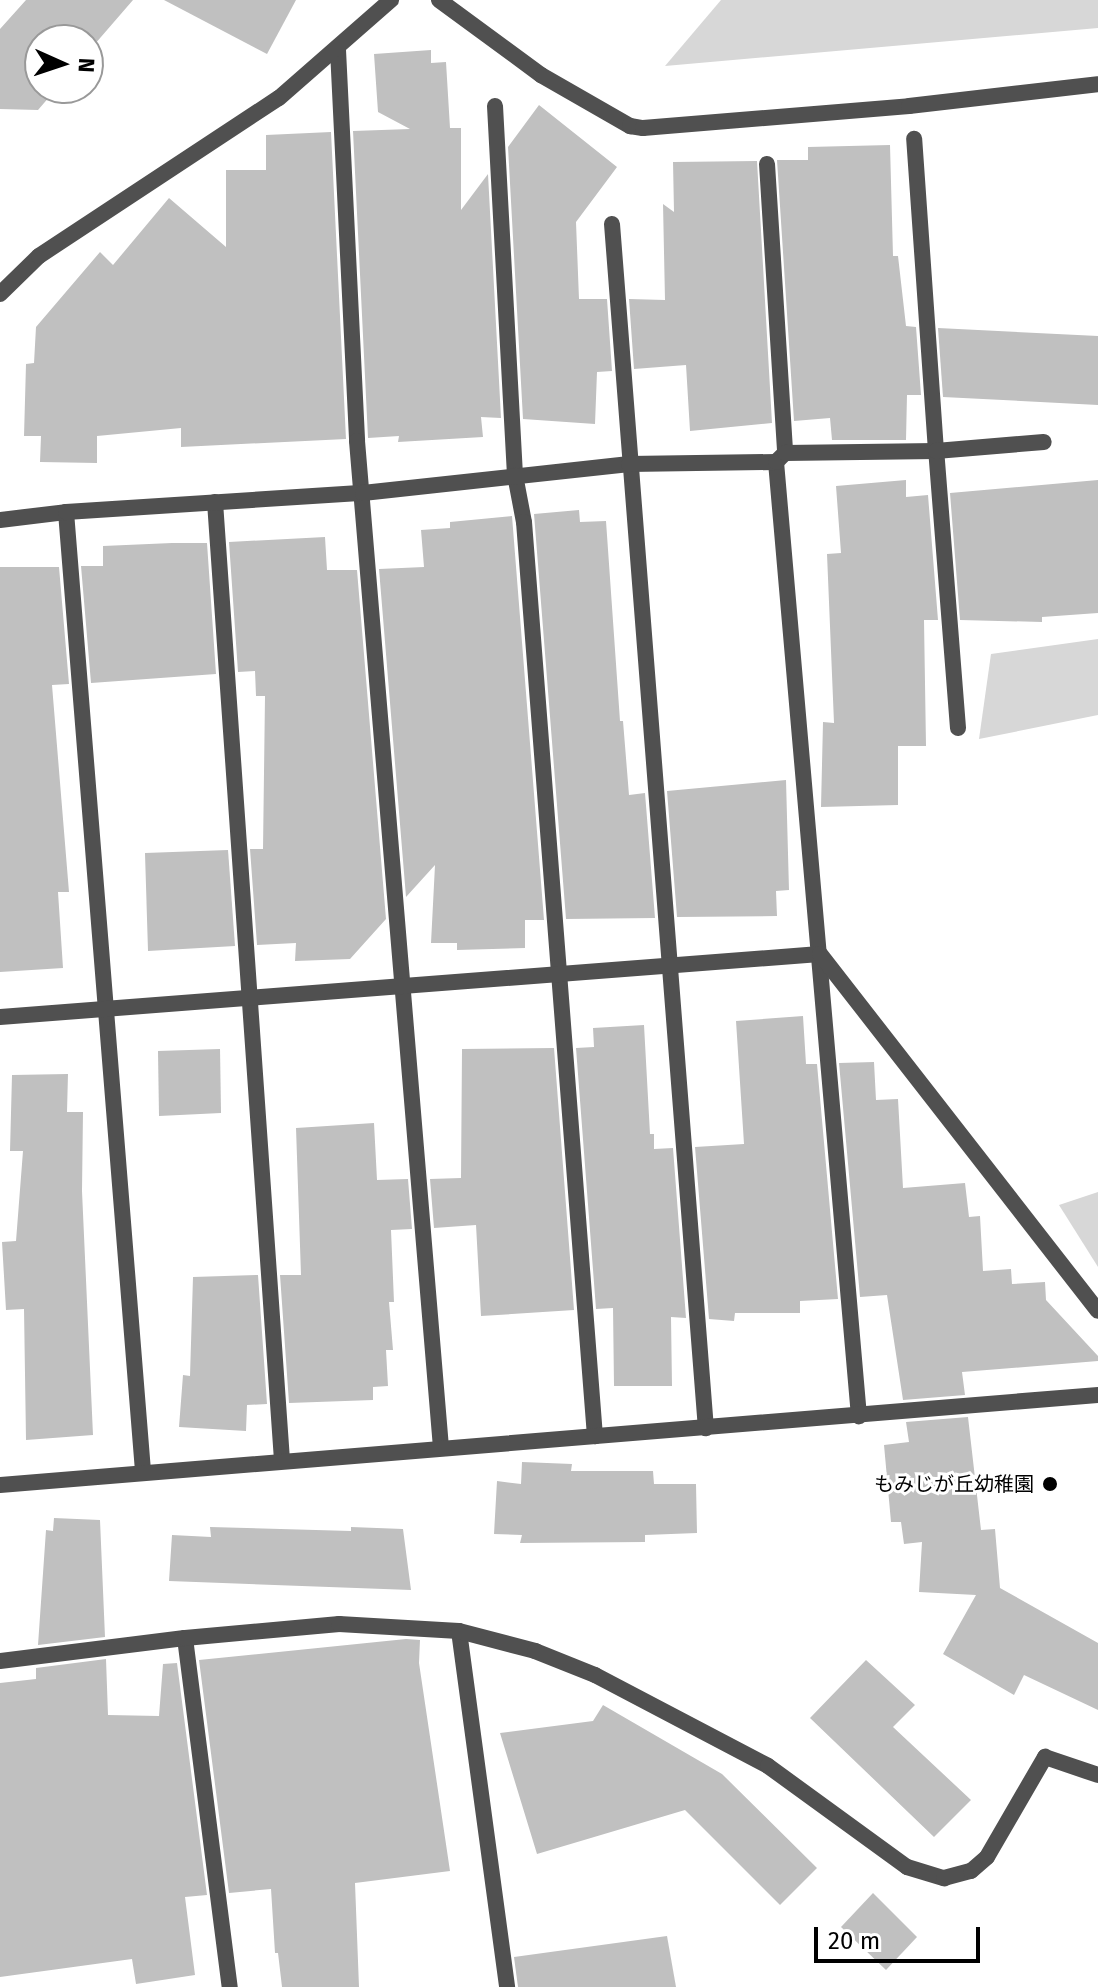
<!DOCTYPE html>
<meta charset="utf-8">
<style>
body{margin:0}
#map{position:relative;width:1098px;height:1987px;overflow:hidden;background:#fff;font-family:"Fira Sans","Noto Sans JP",sans-serif}
div>[style]{position:absolute}
.green>*{inset:0;background:#d7d7d7}
.building>*{inset:0;background:#c0c0c0}
.minor>*{height:16px;margin:-8px;padding:0 8px;transform-origin:8px;border-radius:8px;background:#505050}
.dots>*{width:22px;height:22px;translate:-50% -50%;box-sizing:border-box;border:4px solid #fff;border-radius:50%}
span{translate:-50% -50%;white-space:nowrap;text-align:center;line-height:1.15;-webkit-text-stroke:6px #fff;paint-order:stroke}
.poi-label{font-size:20px;color:#000}
.right{translate:-100% -50%;text-align:right}
.north{position:absolute;left:24px;top:24px;width:80px;height:80px;box-sizing:border-box;background:#fff;border:2px solid #999;border-radius:50%;rotate:93deg;font-size:22px;font-weight:700;line-height:32px;text-align:center;color:#000}
.north::after{content:'';display:block;margin:auto;width:28px;height:36px;background:#000;clip-path:polygon(50% 0,100% 100%,50% 72%,0 100%)}
.scale{position:absolute;left:814px;top:1927px;width:166px;height:36px;box-sizing:border-box;border:4px solid #000;border-top:0;padding-left:10px;font-size:24px;line-height:28px;white-space:nowrap;color:#000;-webkit-text-stroke:6px #fff;paint-order:stroke}
</style>
<div id="map">
<div class="green">
<i style="clip-path:polygon(721px 0,1098px 0,1098px 28px,665px 66px)"></i>
<i style="clip-path:polygon(1098px 639px,1098px 715px,979px 739px,991px 654px)"></i>
<i style="clip-path:polygon(1098px 1192px,1098px 1267px,1059px 1205px)"></i>
</div>
<div class="building">
<i style="clip-path:polygon(26px 0,133px 0,88px 52px,88px 40px,40px 40px,40px 88px,57px 88px,38px 110px,0 109px,0 29px)"></i>
<i style="clip-path:polygon(164px 0,296px 0,267px 54px)"></i>
<i style="clip-path:polygon(431px 50px,431px 63px,446px 62px,450px 128px,461px 128px,461px 210px,488px 174px,501px 418px,481px 417px,483px 437px,398px 442px,399px 436px,368px 438px,353px 131px,410px 129px,378px 112px,374px 54px)"></i>
<i style="clip-path:polygon(539px 105px,617px 167px,576px 222px,579px 299px,607px 299px,612px 371px,597px 372px,595px 424px,523px 419px,508px 147px)"></i>
<i style="clip-path:polygon(331px 132px,346px 439px,181px 447px,181px 428px,97px 436px,97px 463px,40px 462px,41px 436px,24px 436px,26px 364px,34px 363px,36px 327px,100px 252px,113px 265px,169px 198px,226px 247px,226px 170px,266px 170px,266px 135px)"></i>
<i style="clip-path:polygon(890px 145px,893px 256px,898px 256px,906px 326px,916px 327px,921px 395px,907px 395px,906px 440px,832px 440px,830px 418px,794px 421px,777px 160px,808px 160px,808px 147px)"></i>
<i style="clip-path:polygon(757px 161px,772px 423px,690px 431px,686px 365px,634px 369px,629px 299px,665px 300px,663px 204px,674px 212px,673px 162px)"></i>
<i style="clip-path:polygon(938px 328px,1098px 336px,1098px 405px,943px 397px)"></i>
<i style="clip-path:polygon(906px 480px,906px 497px,928px 495px,938px 620px,924px 620px,926px 746px,898px 746px,898px 805px,821px 807px,823px 722px,834px 723px,827px 554px,841px 553px,836px 486px)"></i>
<i style="clip-path:polygon(1098px 480px,1098px 613px,1042px 617px,1042px 622px,960px 620px,950px 493px)"></i>
<i style="clip-path:polygon(579px 510px,580px 522px,606px 521px,620px 721px,623px 721px,629px 795px,645px 793px,655px 918px,566px 919px,534px 514px)"></i>
<i style="clip-path:polygon(512px 516px,544px 920px,525px 920px,525px 948px,457px 950px,457px 943px,431px 943px,435px 865px,406px 897px,379px 569px,424px 567px,421px 530px,450px 528px,450px 522px)"></i>
<i style="clip-path:polygon(325px 537px,327px 570px,357px 570px,386px 919px,350px 959px,295px 961px,296px 943px,257px 945px,250px 849px,263px 849px,265px 696px,256px 696px,255px 671px,238px 672px,229px 542px)"></i>
<i style="clip-path:polygon(172px 543px,207px 543px,216px 674px,91px 683px,81px 566px,103px 566px,103px 546px)"></i>
<i style="clip-path:polygon(0 567px,59px 567px,69px 684px,52px 685px,69px 892px,58px 892px,63px 968px,0 972px)"></i>
<i style="clip-path:polygon(786px 780px,789px 890px,776px 891px,777px 916px,677px 917px,667px 791px)"></i>
<i style="clip-path:polygon(228px 850px,235px 946px,148px 951px,145px 853px)"></i>
<i style="clip-path:polygon(803px 1016px,806px 1064px,817px 1064px,838px 1299px,800px 1301px,800px 1313px,735px 1313px,734px 1321px,709px 1319px,695px 1147px,744px 1144px,736px 1021px)"></i>
<i style="clip-path:polygon(644px 1025px,650px 1134px,654px 1134px,654px 1149px,673px 1148px,686px 1318px,671px 1317px,672px 1386px,614px 1386px,613px 1308px,596px 1309px,576px 1048px,594px 1047px,593px 1028px)"></i>
<i style="clip-path:polygon(554px 1048px,574px 1310px,481px 1316px,476px 1225px,434px 1228px,430px 1179px,461px 1178px,462px 1049px)"></i>
<i style="clip-path:polygon(220px 1049px,221px 1113px,159px 1116px,158px 1051px)"></i>
<i style="clip-path:polygon(874px 1062px,876px 1100px,898px 1099px,903px 1188px,965px 1183px,969px 1217px,980px 1216px,983px 1271px,1011px 1269px,1012px 1284px,1045px 1282px,1046px 1300px,1098px 1356px,1098px 1361px,962px 1372px,965px 1395px,903px 1400px,887px 1295px,860px 1297px,839px 1063px)"></i>
<i style="clip-path:polygon(68px 1074px,67px 1112px,83px 1112px,82px 1191px,93px 1435px,26px 1440px,24px 1309px,6px 1310px,2px 1242px,16px 1241px,23px 1151px,10px 1151px,12px 1075px)"></i>
<i style="clip-path:polygon(374px 1123px,377px 1180px,408px 1179px,412px 1229px,391px 1230px,394px 1302px,389px 1302px,393px 1350px,386px 1350px,388px 1386px,373px 1387px,373px 1400px,289px 1403px,280px 1275px,301px 1275px,296px 1128px)"></i>
<i style="clip-path:polygon(258px 1275px,267px 1404px,247px 1405px,246px 1431px,179px 1427px,183px 1375px,190px 1376px,193px 1277px)"></i>
<i style="clip-path:polygon(968px 1417px,981px 1530px,995px 1529px,1000px 1588px,1098px 1643px,1098px 1710px,1024px 1675px,1014px 1695px,943px 1654px,976px 1595px,919px 1592px,922px 1542px,904px 1544px,901px 1522px,891px 1522px,884px 1445px,909px 1442px,906px 1422px)"></i>
<i style="clip-path:polygon(522px 1462px,572px 1464px,571px 1471px,653px 1471px,654px 1484px,696px 1484px,697px 1533px,645px 1535px,645px 1542px,520px 1543px,522px 1535px,494px 1534px,497px 1481px,521px 1484px)"></i>
<i style="clip-path:polygon(54px 1518px,100px 1520px,105px 1637px,38px 1645px,46px 1530px,53px 1531px)"></i>
<i style="clip-path:polygon(210px 1527px,351px 1531px,351px 1527px,403px 1529px,411px 1590px,169px 1581px,172px 1535px,211px 1537px)"></i>
<i style="clip-path:polygon(406px 1639px,420px 1640px,419px 1663px,450px 1871px,355px 1883px,359px 1987px,282px 1987px,278px 1953px,275px 1953px,271px 1889px,229px 1893px,199px 1660px)"></i>
<i style="clip-path:polygon(106px 1659px,108px 1715px,159px 1716px,163px 1664px,177px 1663px,207px 1895px,185px 1897px,195px 1975px,136px 1984px,132px 1959px,0 1977px,0 1683px,36px 1679px,36px 1668px)"></i>
<i style="clip-path:polygon(866px 1660px,915px 1705px,893px 1727px,971px 1800px,934px 1837px,810px 1718px)"></i>
<i style="clip-path:polygon(603px 1705px,722px 1774px,817px 1868px,780px 1905px,685px 1810px,537px 1854px,500px 1733px,593px 1721px)"></i>
<i style="clip-path:polygon(873px 1893px,917px 1937px,886px 1970px,841px 1927px)"></i>
<i style="clip-path:polygon(667px 1936px,676px 1987px,518px 1987px,514px 1957px)"></i>
</div>
<div class="minor">
<i style="left:439px;top:0;width:127px;rotate:36.3deg"></i>
<i style="left:541px;top:75px;width:103px;rotate:29.8deg"></i>
<i style="left:630px;top:126px;width:13px;rotate:9deg"></i>
<i style="left:643px;top:128px;width:267px;rotate:-4.7deg"></i>
<i style="left:909px;top:106px;width:190px;rotate:-6.6deg"></i>
<i style="left:338px;top:50px;width:391px;rotate:87.2deg"></i>
<i style="left:357px;top:441px;width:1010px;rotate:85.23deg"></i>
<i style="left:495px;top:106px;width:370px;rotate:86.9deg"></i>
<i style="left:515px;top:475px;width:48px;rotate:79.2deg"></i>
<i style="left:524px;top:522px;width:917px;rotate:85.56deg"></i>
<i style="left:767px;top:164px;width:290px;rotate:86.4deg"></i>
<i style="left:612px;top:224px;width:1208px;rotate:85.54deg"></i>
<i style="left:0;top:294px;width:54px;rotate:-44.3deg"></i>
<i style="left:39px;top:256px;width:287px;rotate:-33.4deg"></i>
<i style="left:279px;top:98px;width:149px;rotate:-41.2deg"></i>
<i style="left:776px;top:462px;width:958px;rotate:85.03deg"></i>
<i style="left:215px;top:502px;width:961px;rotate:86deg"></i>
<i style="left:66px;top:512px;width:963px;rotate:85.41deg"></i>
<i style="left:0;top:520px;width:66px;rotate:-6.9deg"></i>
<i style="left:66px;top:512px;width:298px;rotate:-3.7deg"></i>
<i style="left:363px;top:493px;width:268px;rotate:-6.2deg"></i>
<i style="left:629px;top:464px;width:147px;rotate:-0.8deg"></i>
<i style="left:776px;top:462px;width:13px;rotate:-45deg"></i>
<i style="left:785px;top:453px;width:151px;rotate:-0.8deg"></i>
<i style="left:936px;top:451px;width:313px;rotate:-94deg"></i>
<i style="left:958px;top:728px;width:278px;rotate:-94.5deg"></i>
<i style="left:936px;top:451px;width:108px;rotate:-4.8deg"></i>
<i style="left:0;top:1017px;width:822px;rotate:-4.39deg"></i>
<i style="left:820px;top:954px;width:452px;rotate:52.1deg"></i>
<i style="left:0;top:1485px;width:1102px;rotate:-4.69deg"></i>
<i style="left:459px;top:1631px;width:359px;rotate:82.3deg"></i>
<i style="left:185px;top:1638px;width:352px;rotate:82.7deg"></i>
<i style="left:0;top:1661px;width:186px;rotate:-7.1deg"></i>
<i style="left:185px;top:1638px;width:155px;rotate:-5.2deg"></i>
<i style="left:339px;top:1624px;width:120px;rotate:3.3deg"></i>
<i style="left:459px;top:1631px;width:79px;rotate:14.7deg"></i>
<i style="left:535px;top:1651px;width:65px;rotate:21.8deg"></i>
<i style="left:595px;top:1675px;width:195px;rotate:27.7deg"></i>
<i style="left:768px;top:1766px;width:172px;rotate:36deg"></i>
<i style="left:907px;top:1867px;width:39px;rotate:17deg"></i>
<i style="left:944px;top:1878px;width:28px;rotate:-15deg"></i>
<i style="left:971px;top:1871px;width:21px;rotate:-41deg"></i>
<i style="left:987px;top:1857px;width:116px;rotate:-59.9deg"></i>
<i style="left:1045px;top:1757px;width:56px;rotate:18.8deg"></i>
</div>
<div class="dots">
<i style="left:1050px;top:1484px;background:#000"></i>
</div>
<div class="poi-label">
<span class="right" style="left:1034px;top:1484px">もみじが丘幼稚園</span>
</div>
<div class="north">N</div>
<div class="scale">20 m</div>
</div>
